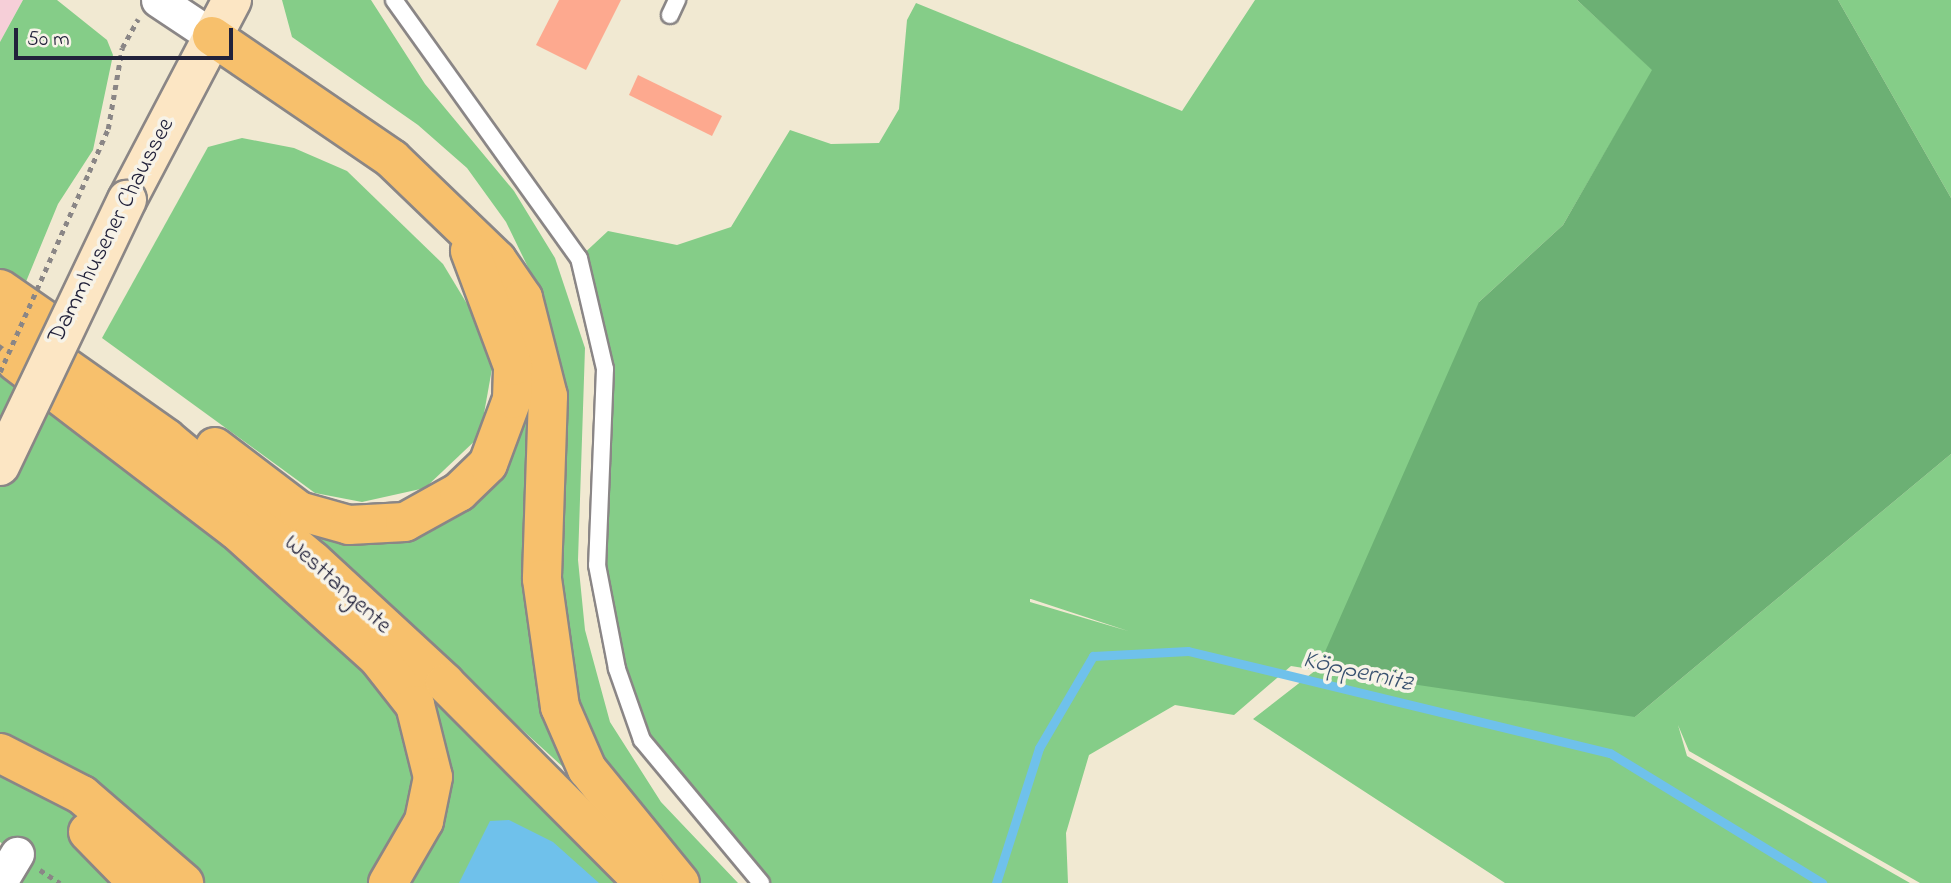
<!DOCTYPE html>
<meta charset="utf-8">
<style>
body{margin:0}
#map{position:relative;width:1951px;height:883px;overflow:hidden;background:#f1e9d2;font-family:"Indie Flower",sans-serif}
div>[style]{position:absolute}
.built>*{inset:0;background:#f6cfd8}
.green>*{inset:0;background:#85cd88}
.forest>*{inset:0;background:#6cb074}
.water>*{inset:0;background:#6fc1eb}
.stream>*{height:9px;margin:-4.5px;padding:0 4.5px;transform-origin:4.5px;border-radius:4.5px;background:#6fc1eb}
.building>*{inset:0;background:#fda98f}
.path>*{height:4.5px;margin-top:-2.25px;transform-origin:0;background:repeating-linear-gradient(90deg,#8a8686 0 5px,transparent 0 10px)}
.roads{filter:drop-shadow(2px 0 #8a8686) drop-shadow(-2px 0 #8a8686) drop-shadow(0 2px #8a8686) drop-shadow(0 -2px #8a8686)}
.service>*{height:16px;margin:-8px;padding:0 8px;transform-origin:8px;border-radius:8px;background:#fff}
.minor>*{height:33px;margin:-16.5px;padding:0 16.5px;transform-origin:16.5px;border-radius:16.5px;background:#fff}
.secondary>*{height:38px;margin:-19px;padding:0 19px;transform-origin:19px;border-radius:19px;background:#fce6c4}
.trunk>*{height:38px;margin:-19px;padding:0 19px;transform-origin:19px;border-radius:19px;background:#f7c06c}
.path-bridge>*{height:4.5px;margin-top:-2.25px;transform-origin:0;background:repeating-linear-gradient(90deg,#8a8686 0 5px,transparent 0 10px)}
.bridges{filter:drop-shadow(2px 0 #8a8686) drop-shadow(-2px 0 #8a8686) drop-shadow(0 2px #8a8686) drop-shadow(0 -2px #8a8686)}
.secondary-bridge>*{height:38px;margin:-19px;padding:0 19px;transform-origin:19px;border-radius:19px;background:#fce6c4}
span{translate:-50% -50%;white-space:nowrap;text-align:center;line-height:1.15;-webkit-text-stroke:7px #f7f3e8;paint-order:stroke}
.street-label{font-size:24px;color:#22223b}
.water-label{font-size:26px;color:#395270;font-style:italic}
.scale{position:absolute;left:14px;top:28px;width:219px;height:32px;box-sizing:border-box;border:4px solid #22223b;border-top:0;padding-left:9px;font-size:21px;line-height:24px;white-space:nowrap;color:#22223b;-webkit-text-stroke:5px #f7f3e8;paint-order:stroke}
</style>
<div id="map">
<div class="built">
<i style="clip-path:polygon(0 0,23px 0,0 42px)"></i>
</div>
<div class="green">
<i style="clip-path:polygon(23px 0,57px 0,107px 40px,113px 55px,93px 150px,58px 204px,23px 289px,0 274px,0 42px)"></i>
<i style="clip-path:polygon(282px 0,371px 0,425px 84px,514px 191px,555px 258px,585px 348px,578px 560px,585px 630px,610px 722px,661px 802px,738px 883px,695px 883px,600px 762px,564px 674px,558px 536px,565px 456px,558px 368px,541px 294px,506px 222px,467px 168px,418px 125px,292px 37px)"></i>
<i style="clip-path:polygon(evenodd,1255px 0,1577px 0,1653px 70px,1563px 225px,1479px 302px,1635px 717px,1951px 454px,1951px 883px,1920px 883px,1689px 751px,1678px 725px,1687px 756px,1910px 883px,1505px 883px,1253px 719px,1316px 670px,1291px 666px,1234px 715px,1175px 705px,1089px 755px,1066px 833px,1068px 883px,761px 883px,642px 740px,597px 565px,605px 369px,579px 258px,608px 231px,677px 245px,731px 227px,790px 130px,831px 144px,879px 143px,899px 109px,907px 20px,916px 3px,1182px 111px,1255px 0,1030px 599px,1031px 599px,1128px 631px,1030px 602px,1030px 599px)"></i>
<i style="clip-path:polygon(1838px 0,1951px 0,1951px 198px)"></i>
<i style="clip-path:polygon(242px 138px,294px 148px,347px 171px,443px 264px,481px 327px,493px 363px,480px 436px,425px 488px,362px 502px,315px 493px,102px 338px,208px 147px)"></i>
<i style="clip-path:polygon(0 313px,644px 883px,0 883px,17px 854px,0 842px)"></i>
<i style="clip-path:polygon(528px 401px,575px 778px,306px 532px,419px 533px,447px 521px,465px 509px)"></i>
</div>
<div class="forest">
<i style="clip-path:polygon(1577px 0,1838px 0,1951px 198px,1951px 454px,1635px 717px,1317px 670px,1479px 302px,1563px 225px,1652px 70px)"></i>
</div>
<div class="water">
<i style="clip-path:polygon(509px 820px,553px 842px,599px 883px,459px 883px,490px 821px)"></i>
</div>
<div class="stream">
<i style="left:996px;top:883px;width:142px;rotate:-72.3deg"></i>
<i style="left:1039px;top:748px;width:107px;rotate:-59.6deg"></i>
<i style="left:1093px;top:656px;width:95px;rotate:-3deg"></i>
<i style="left:1188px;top:651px;width:434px;rotate:13.6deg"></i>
<i style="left:1610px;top:753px;width:249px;rotate:31.5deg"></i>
</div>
<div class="building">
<i style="clip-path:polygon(559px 0,621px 0,586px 70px,536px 45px)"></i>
<i style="clip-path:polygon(638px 75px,722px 116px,712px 136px,629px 95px)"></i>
</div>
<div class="path">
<i style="left:89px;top:172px;width:47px;rotate:-66.2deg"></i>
<i style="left:108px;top:129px;width:82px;rotate:-80.2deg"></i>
<i style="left:122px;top:48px;width:33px;rotate:-61deg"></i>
<i style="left:40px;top:870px;width:24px;rotate:33deg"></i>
</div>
<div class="roads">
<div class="service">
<i style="left:394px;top:0;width:317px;rotate:54.4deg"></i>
<i style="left:579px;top:258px;width:114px;rotate:76.8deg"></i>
<i style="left:605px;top:369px;width:196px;rotate:92.3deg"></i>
<i style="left:597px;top:565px;width:106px;rotate:79.1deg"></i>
<i style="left:617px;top:669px;width:75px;rotate:70.6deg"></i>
<i style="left:642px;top:740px;width:186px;rotate:50.2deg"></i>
<i style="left:670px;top:15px;width:17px;rotate:-65deg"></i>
</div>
<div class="minor">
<i style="left:158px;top:0;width:65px;rotate:33.7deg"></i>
<i style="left:0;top:882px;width:33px;rotate:-59deg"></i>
</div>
<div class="secondary">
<i style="left:127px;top:200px;width:226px;rotate:-62.3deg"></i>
</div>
<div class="trunk">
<i style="left:212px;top:36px;width:218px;rotate:34.3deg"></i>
<i style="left:392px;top:159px;width:146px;rotate:43.9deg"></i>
<i style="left:497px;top:260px;width:46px;rotate:55.6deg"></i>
<i style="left:523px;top:298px;width:101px;rotate:75.7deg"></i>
<i style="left:548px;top:396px;width:183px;rotate:91.9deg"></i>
<i style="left:542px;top:579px;width:129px;rotate:82deg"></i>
<i style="left:560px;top:707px;width:68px;rotate:66.5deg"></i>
<i style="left:587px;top:769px;width:147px;rotate:50.8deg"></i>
<i style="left:0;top:289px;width:67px;rotate:34.6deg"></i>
<i style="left:0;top:321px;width:204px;rotate:35.2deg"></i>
<i style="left:167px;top:439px;width:190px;rotate:39.9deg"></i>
<i style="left:313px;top:561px;width:180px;rotate:42.7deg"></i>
<i style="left:445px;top:683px;width:282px;rotate:45.1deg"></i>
<i style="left:16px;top:362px;width:277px;rotate:37.4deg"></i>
<i style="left:236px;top:530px;width:191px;rotate:42deg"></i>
<i style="left:378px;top:658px;width:60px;rotate:51.8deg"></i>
<i style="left:415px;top:705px;width:74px;rotate:76deg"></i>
<i style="left:433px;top:777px;width:45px;rotate:101.6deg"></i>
<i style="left:424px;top:821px;width:72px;rotate:120.1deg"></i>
<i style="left:215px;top:447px;width:106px;rotate:37.3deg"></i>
<i style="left:299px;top:511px;width:52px;rotate:15.6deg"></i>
<i style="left:349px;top:525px;width:56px;rotate:-3.1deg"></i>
<i style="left:405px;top:522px;width:62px;rotate:-29.1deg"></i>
<i style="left:459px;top:492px;width:40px;rotate:-44deg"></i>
<i style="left:488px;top:464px;width:69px;rotate:-69.7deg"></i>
<i style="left:512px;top:399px;width:33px;rotate:-88deg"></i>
<i style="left:513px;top:366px;width:123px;rotate:-110.5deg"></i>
<i style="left:0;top:753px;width:92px;rotate:27.1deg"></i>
<i style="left:82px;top:795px;width:135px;rotate:40.8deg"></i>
<i style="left:88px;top:832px;width:71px;rotate:45.6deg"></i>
</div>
</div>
<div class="path-bridge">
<i style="left:0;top:372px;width:219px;rotate:-66deg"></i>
</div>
<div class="bridges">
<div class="secondary-bridge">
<i style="left:0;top:466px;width:295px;rotate:-64.5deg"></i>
</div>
</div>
<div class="street-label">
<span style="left:112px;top:231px;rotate:-63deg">Dammhusener Chaussee</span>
<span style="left:337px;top:585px;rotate:42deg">Westtangente</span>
</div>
<div class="water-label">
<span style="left:1357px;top:673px;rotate:13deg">Köppernitz</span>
</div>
<div class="scale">50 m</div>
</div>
